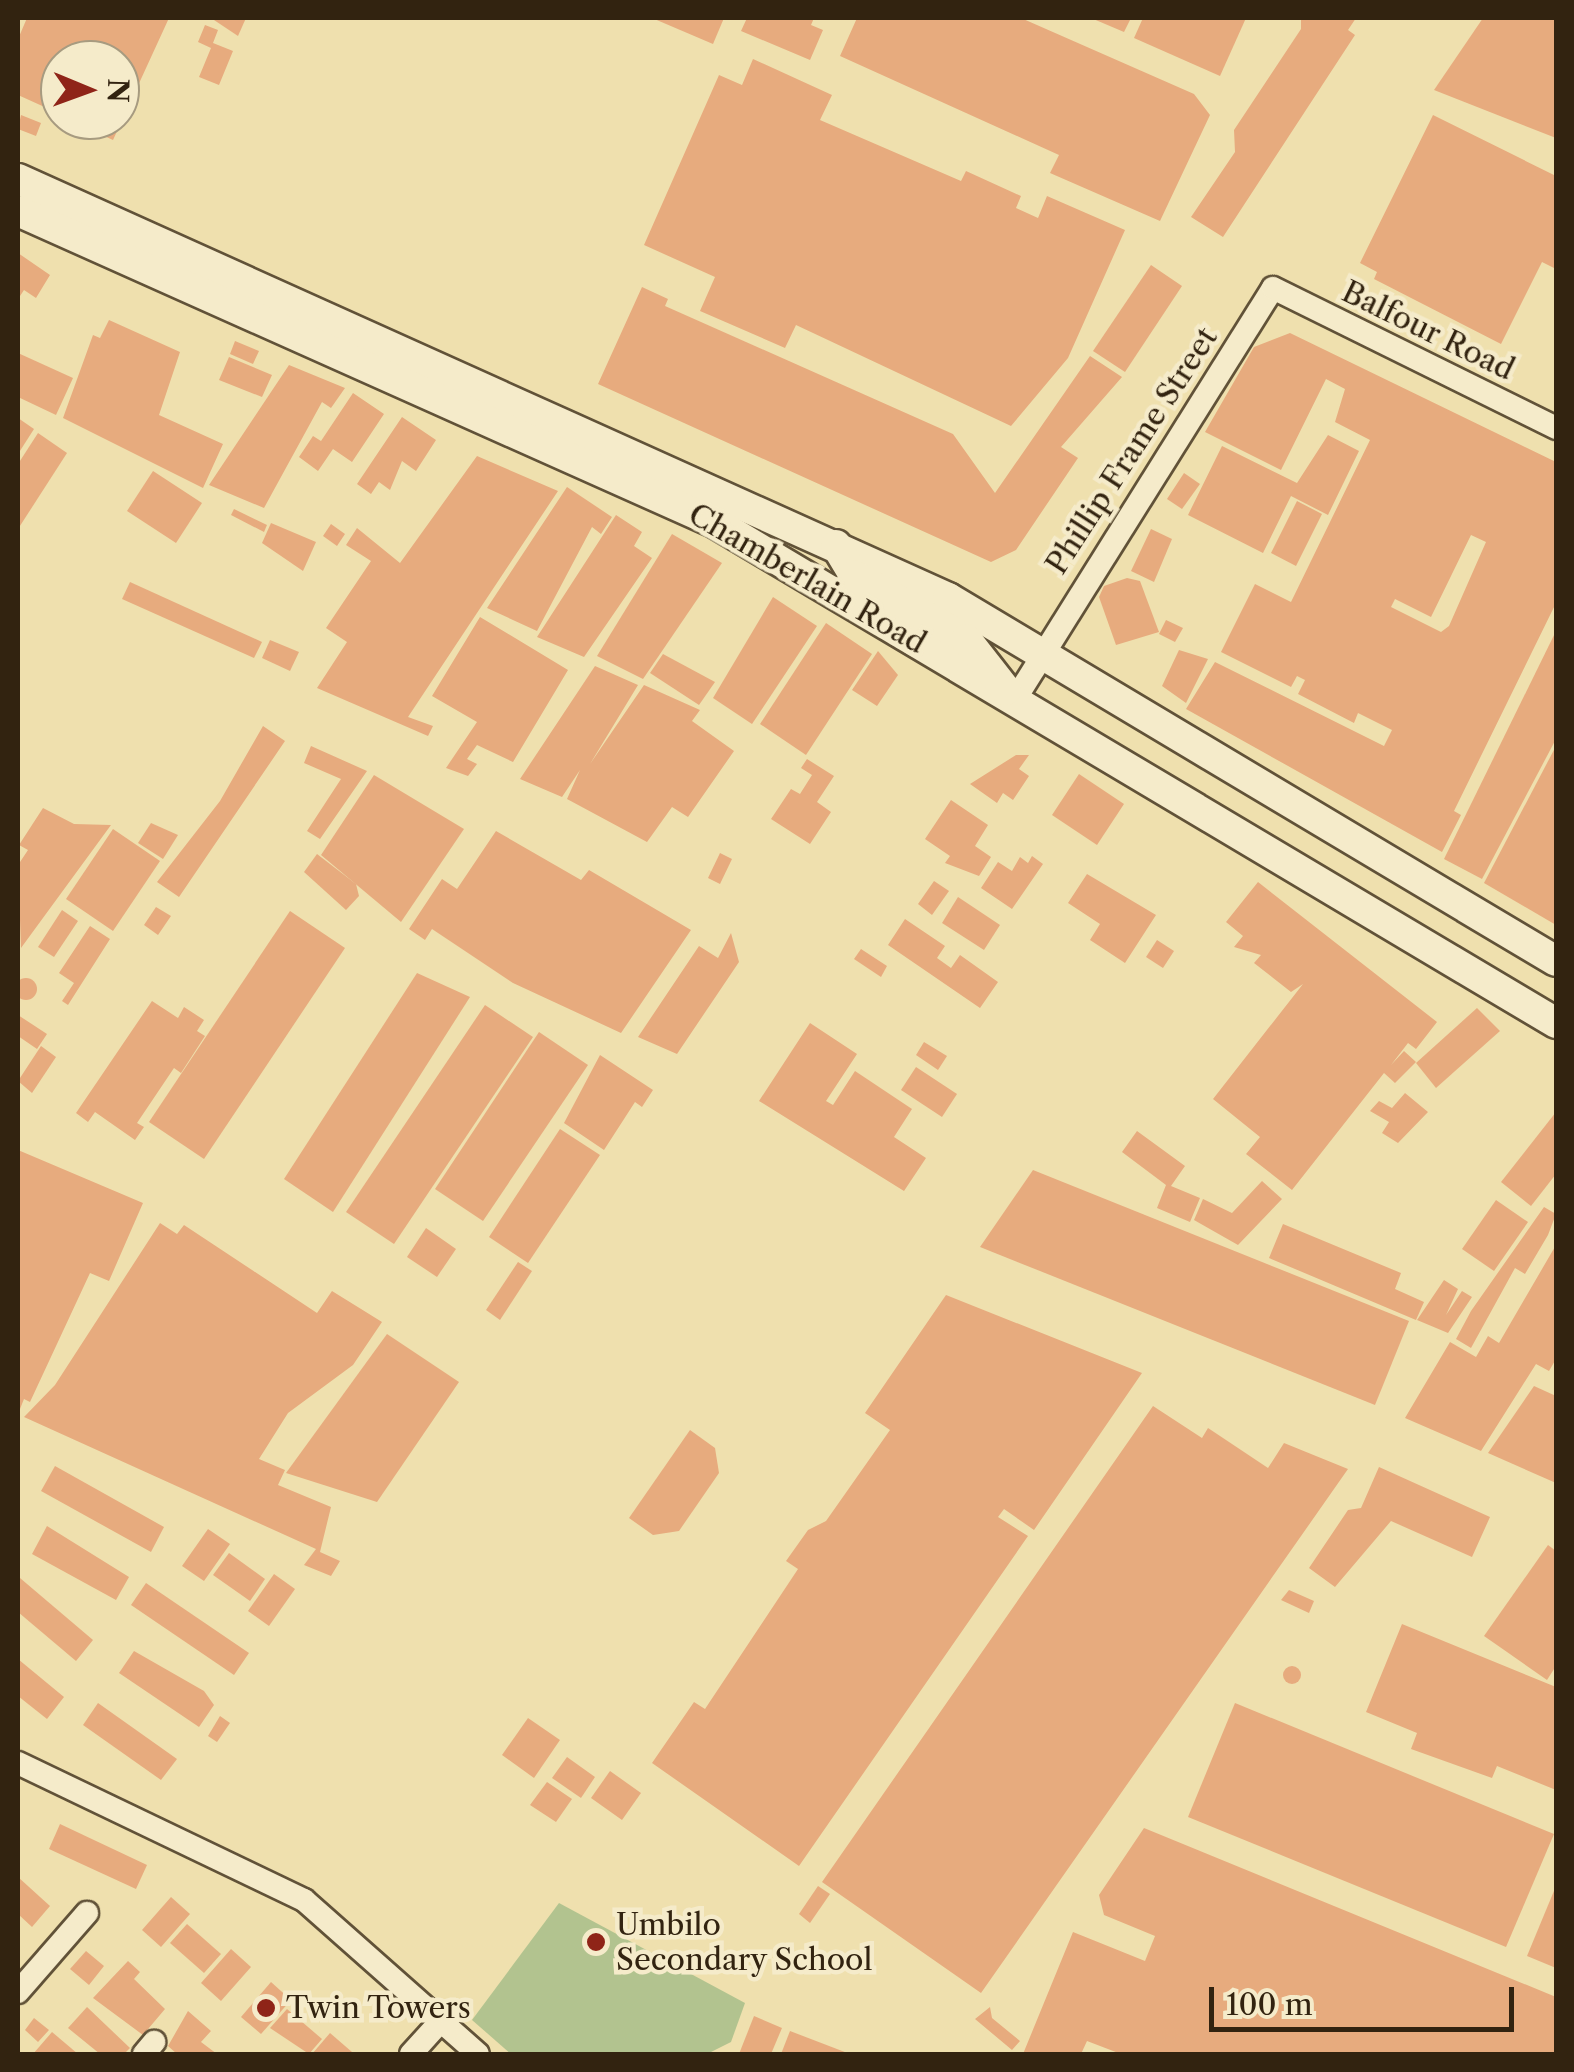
<!DOCTYPE html>
<style>
body{margin:0}
#map{position:relative;width:1574px;height:2072px;overflow:hidden;background:#efe0ae;font-family:"Libre Caslon Text",serif}
div>[style]{position:absolute}
.green>*{inset:0;background:#b2c38f}
.building>*{inset:0;background:#e7ab7e}
.round{border-radius:50%}
.roads{filter:drop-shadow(2px 0 #615238) drop-shadow(-2px 0 #615238) drop-shadow(0 2px #615238) drop-shadow(0 -2px #615238)}
.minor>*{height:22px;margin:-11px;padding:0 11px;transform-origin:11px;border-radius:11px;background:#f5ebca}
.tertiary>*{height:30px;margin:-15px;padding:0 15px;transform-origin:15px;border-radius:15px;background:#f5ebca}
.dots>*{width:28px;height:28px;translate:-50% -50%;box-sizing:border-box;border:5px solid #f5ebca;border-radius:50%}
span{translate:-50% -50%;white-space:nowrap;text-align:center;line-height:1.15;-webkit-text-stroke:9px #f5ebca;paint-order:stroke}
.street-label{font-size:30px;color:#322310}
.poi-label{font-size:30px;color:#322310}
.left{translate:0 -50%;text-align:left}
.frame{position:absolute;inset:0;border:20px solid #322310;pointer-events:none}
.north{position:absolute;left:40px;top:40px;width:100px;height:100px;box-sizing:border-box;background:#f5ebca;border:2px solid #a79b80;border-radius:50%;rotate:91deg;font-size:28px;font-weight:700;line-height:40px;text-align:center;color:#322310}
.north::after{content:'';display:block;margin:auto;width:35px;height:45px;background:#8f2418;clip-path:polygon(50% 0,100% 100%,50% 72%,0 100%)}
.scale{position:absolute;left:1209px;top:1987px;width:305px;height:45px;box-sizing:border-box;border:5px solid #322310;border-top:0;padding-left:12px;font-size:30px;line-height:35px;white-space:nowrap;color:#322310;-webkit-text-stroke:8px #f5ebca;paint-order:stroke}
</style>
<div id="map">
<div class="green">
<i style="clip-path:polygon(559px 1903px,745px 2003px,731px 2042px,707px 2054px,511px 2054px,472px 2020px)"></i>
</div>
<div class="building">
<i style="clip-path:polygon(27px 18px,169px 18px,113px 140px,69px 120px,120px 120px,120px 60px,60px 60px,60px 114px,18px 95px,18px 39px)"></i>
<i style="clip-path:polygon(211px 18px,246px 18px,238px 36px)"></i>
<i style="clip-path:polygon(652px 18px,724px 18px,713px 44px)"></i>
<i style="clip-path:polygon(747px 18px,814px 18px,811px 25px,823px 30px,810px 60px,741px 31px)"></i>
<i style="clip-path:polygon(857px 18px,1021px 18px,1194px 94px,1210px 115px,1160px 221px,1050px 173px,1059px 155px,840px 56px)"></i>
<i style="clip-path:polygon(1091px 18px,1131px 18px,1124px 32px)"></i>
<i style="clip-path:polygon(1143px 18px,1246px 18px,1220px 76px,1134px 38px)"></i>
<i style="clip-path:polygon(1301px 18px,1356px 18px,1348px 30px,1355px 35px,1223px 237px,1191px 217px,1235px 152px,1234px 130px,1301px 29px)"></i>
<i style="clip-path:polygon(1483px 18px,1556px 18px,1556px 138px,1434px 90px)"></i>
<i style="clip-path:polygon(205px 25px,218px 30px,213px 43px,233px 51px,219px 85px,199px 77px,211px 48px,198px 42px)"></i>
<i style="clip-path:polygon(753px 59px,832px 95px,820px 120px,961px 181px,966px 171px,1021px 196px,1016px 208px,1038px 218px,1047px 196px,1125px 230px,1068px 358px,1011px 426px,796px 325px,785px 348px,700px 311px,715px 277px,644px 245px,719px 75px,742px 85px)"></i>
<i style="clip-path:polygon(21px 115px,41px 123px,36px 136px,18px 129px)"></i>
<i style="clip-path:polygon(1433px 115px,1556px 176px,1556px 269px,1542px 262px,1501px 344px,1374px 279px,1377px 272px,1360px 263px)"></i>
<i style="clip-path:polygon(18px 253px,50px 275px,36px 298px,24px 290px,18px 299px)"></i>
<i style="clip-path:polygon(1151px 265px,1182px 286px,1125px 372px,1093px 351px)"></i>
<i style="clip-path:polygon(642px 287px,668px 299px,665px 306px,953px 434px,995px 493px,1090px 356px,1122px 377px,1061px 447px,1078px 458px,1016px 550px,991px 562px,598px 384px)"></i>
<i style="clip-path:polygon(109px 320px,180px 352px,159px 415px,223px 444px,203px 488px,63px 418px,93px 335px,100px 338px)"></i>
<i style="clip-path:polygon(evenodd,1290px 333px,1556px 462px,1556px 603px,1454px 811px,1461px 815px,1442px 852px,1186px 709px,1215px 662px,1384px 746px,1392px 730px,1358px 713px,1354px 723px,1298px 694px,1305px 680px,1297px 676px,1291px 687px,1221px 652px,1255px 584px,1291px 602px,1370px 440px,1335px 422px,1345px 389px,1326px 379px,1281px 470px,1205px 432px,1254px 347px,1290px 333px,1471px 535px,1486px 542px,1449px 626px,1441px 632px,1391px 607px,1395px 599px,1431px 617px,1471px 535px)"></i>
<i style="clip-path:polygon(235px 341px,259px 351px,253px 364px,230px 354px)"></i>
<i style="clip-path:polygon(18px 353px,73px 378px,56px 415px,18px 397px)"></i>
<i style="clip-path:polygon(229px 357px,272px 375px,262px 397px,219px 380px)"></i>
<i style="clip-path:polygon(289px 365px,345px 388px,331px 408px,322px 402px,264px 508px,209px 485px)"></i>
<i style="clip-path:polygon(353px 393px,384px 414px,352px 462px,333px 449px,318px 471px,299px 457px,313px 436px,321px 441px)"></i>
<i style="clip-path:polygon(402px 417px,436px 440px,416px 471px,402px 461px,390px 490px,379px 482px,371px 494px,357px 484px)"></i>
<i style="clip-path:polygon(18px 418px,34px 429px,18px 454px)"></i>
<i style="clip-path:polygon(38px 433px,67px 453px,18px 529px,18px 464px)"></i>
<i style="clip-path:polygon(1328px 435px,1359px 451px,1328px 515px,1291px 496px,1263px 553px,1188px 515px,1222px 446px,1297px 483px)"></i>
<i style="clip-path:polygon(477px 456px,558px 491px,408px 717px,433px 726px,428px 736px,317px 688px,347px 642px,326px 628px,371px 561px,346px 545px,357px 528px,400px 563px)"></i>
<i style="clip-path:polygon(153px 471px,202px 503px,176px 543px,127px 511px)"></i>
<i style="clip-path:polygon(1184px 473px,1200px 484px,1182px 509px,1167px 499px)"></i>
<i style="clip-path:polygon(567px 487px,612px 517px,601px 534px,592px 527px,537px 631px,487px 608px)"></i>
<i style="clip-path:polygon(1297px 501px,1322px 514px,1296px 566px,1271px 553px)"></i>
<i style="clip-path:polygon(234px 509px,267px 525px,264px 532px,231px 515px)"></i>
<i style="clip-path:polygon(616px 515px,642px 532px,634px 546px,652px 558px,584px 657px,537px 637px)"></i>
<i style="clip-path:polygon(271px 523px,316px 542px,303px 571px,262px 543px)"></i>
<i style="clip-path:polygon(331px 524px,345px 534px,337px 546px,323px 536px)"></i>
<i style="clip-path:polygon(1151px 529px,1172px 539px,1154px 582px,1131px 571px)"></i>
<i style="clip-path:polygon(672px 534px,722px 563px,643px 679px,597px 656px)"></i>
<i style="clip-path:polygon(1127px 578px,1140px 581px,1159px 632px,1116px 645px,1099px 597px,1104px 586px)"></i>
<i style="clip-path:polygon(130px 582px,262px 642px,254px 658px,122px 599px)"></i>
<i style="clip-path:polygon(773px 597px,817px 626px,752px 724px,713px 698px)"></i>
<i style="clip-path:polygon(480px 617px,568px 670px,513px 762px,477px 745px,467px 759px,477px 764px,468px 776px,446px 768px,477px 722px,432px 696px)"></i>
<i style="clip-path:polygon(1166px 620px,1183px 628px,1175px 642px,1159px 634px)"></i>
<i style="clip-path:polygon(826px 623px,872px 654px,806px 755px,760px 724px)"></i>
<i style="clip-path:polygon(1556px 631px,1556px 739px,1482px 879px,1444px 859px)"></i>
<i style="clip-path:polygon(270px 640px,299px 652px,290px 671px,262px 658px)"></i>
<i style="clip-path:polygon(1179px 650px,1208px 659px,1186px 703px,1162px 686px)"></i>
<i style="clip-path:polygon(878px 651px,898px 675px,877px 706px,852px 690px)"></i>
<i style="clip-path:polygon(663px 654px,715px 682px,699px 705px,650px 673px)"></i>
<i style="clip-path:polygon(595px 666px,638px 685px,590px 764px,644px 685px,700px 710px,692px 721px,734px 751px,688px 817px,672px 807px,647px 842px,567px 799px,580px 770px,562px 797px,520px 779px)"></i>
<i style="clip-path:polygon(263px 726px,285px 741px,179px 897px,157px 882px,220px 801px)"></i>
<i style="clip-path:polygon(311px 746px,367px 771px,320px 839px,307px 831px,341px 779px,304px 763px)"></i>
<i style="clip-path:polygon(1556px 746px,1556px 925px,1484px 883px)"></i>
<i style="clip-path:polygon(1016px 755px,1029px 755px,1019px 769px,1029px 776px,1013px 800px,1003px 793px,997px 803px,970px 784px)"></i>
<i style="clip-path:polygon(807px 759px,834px 776px,817px 802px,831px 812px,810px 844px,771px 819px,791px 789px,800px 794px,812px 775px,801px 768px)"></i>
<i style="clip-path:polygon(1079px 774px,1124px 804px,1097px 845px,1052px 815px)"></i>
<i style="clip-path:polygon(374px 775px,464px 829px,401px 922px,321px 855px)"></i>
<i style="clip-path:polygon(951px 800px,988px 825px,975px 846px,991px 857px,979px 876px,945px 863px,950px 856px,925px 839px)"></i>
<i style="clip-path:polygon(43px 808px,74px 824px,111px 825px,21px 948px,18px 865px,28px 850px,19px 845px)"></i>
<i style="clip-path:polygon(151px 823px,178px 835px,163px 859px,138px 843px)"></i>
<i style="clip-path:polygon(113px 829px,160px 861px,113px 931px,66px 899px)"></i>
<i style="clip-path:polygon(496px 831px,581px 880px,589px 870px,691px 930px,621px 1033px,513px 983px,432px 929px,425px 940px,409px 929px,442px 879px,457px 889px)"></i>
<i style="clip-path:polygon(720px 853px,732px 859px,720px 884px,708px 878px)"></i>
<i style="clip-path:polygon(317px 854px,356px 884px,359px 896px,346px 910px,304px 872px)"></i>
<i style="clip-path:polygon(1032px 856px,1043px 864px,1012px 909px,981px 888px,998px 862px,1012px 871px,1020px 857px,1028px 863px)"></i>
<i style="clip-path:polygon(1087px 874px,1156px 915px,1125px 963px,1090px 940px,1100px 924px,1068px 903px)"></i>
<i style="clip-path:polygon(934px 881px,949px 891px,932px 915px,918px 904px)"></i>
<i style="clip-path:polygon(1258px 882px,1437px 1022px,1416px 1049px,1408px 1043px,1391px 1065px,1404px 1051px,1416px 1062px,1395px 1083px,1384px 1073px,1292px 1190px,1246px 1154px,1260px 1137px,1213px 1099px,1303px 984px,1291px 992px,1254px 963px,1261px 955px,1234px 947px,1243px 936px,1226px 922px)"></i>
<i style="clip-path:polygon(958px 897px,1000px 925px,984px 950px,942px 923px)"></i>
<i style="clip-path:polygon(156px 907px,171px 916px,158px 935px,144px 925px)"></i>
<i style="clip-path:polygon(62px 910px,78px 921px,54px 957px,38px 947px)"></i>
<i style="clip-path:polygon(290px 911px,345px 948px,204px 1159px,149px 1122px)"></i>
<i style="clip-path:polygon(905px 919px,945px 946px,937px 958px,951px 968px,960px 955px,998px 982px,980px 1008px,888px 945px)"></i>
<i style="clip-path:polygon(90px 926px,110px 939px,68px 1005px,62px 1001px,74px 983px,59px 973px)"></i>
<i style="clip-path:polygon(731px 933px,739px 962px,677px 1054px,638px 1037px,699px 946px,718px 958px)"></i>
<i style="clip-path:polygon(1157px 940px,1174px 951px,1163px 968px,1146px 957px)"></i>
<i style="clip-path:polygon(861px 949px,887px 966px,881px 977px,854px 959px)"></i>
<i style="clip-path:polygon(417px 973px,470px 997px,333px 1212px,284px 1179px)"></i>
<i class="round" style="left:15px;top:978px;width:22px;height:22px"></i>
<i style="clip-path:polygon(152px 1001px,178px 1018px,184px 1007px,204px 1020px,197px 1031px,205px 1036px,181px 1073px,174px 1068px,137px 1123px,144px 1127px,135px 1140px,95px 1112px,88px 1122px,76px 1113px)"></i>
<i style="clip-path:polygon(485px 1005px,533px 1037px,394px 1244px,346px 1212px)"></i>
<i style="clip-path:polygon(1477px 1008px,1500px 1031px,1436px 1088px,1416px 1063px)"></i>
<i style="clip-path:polygon(18px 1015px,47px 1034px,37px 1049px,18px 1036px)"></i>
<i style="clip-path:polygon(810px 1023px,857px 1054px,826px 1101px,833px 1105px,855px 1071px,912px 1109px,894px 1137px,926px 1158px,904px 1191px,759px 1101px)"></i>
<i style="clip-path:polygon(539px 1032px,588px 1065px,483px 1221px,435px 1189px)"></i>
<i style="clip-path:polygon(924px 1042px,947px 1056px,938px 1070px,916px 1055px)"></i>
<i style="clip-path:polygon(41px 1046px,56px 1057px,32px 1093px,18px 1081px)"></i>
<i style="clip-path:polygon(600px 1055px,653px 1090px,642px 1107px,635px 1102px,604px 1150px,564px 1123px)"></i>
<i style="clip-path:polygon(916px 1067px,957px 1094px,942px 1117px,901px 1090px)"></i>
<i style="clip-path:polygon(1405px 1093px,1428px 1112px,1398px 1143px,1382px 1133px,1389px 1122px,1370px 1111px,1379px 1101px,1392px 1108px)"></i>
<i style="clip-path:polygon(1556px 1112px,1556px 1174px,1531px 1206px,1501px 1182px)"></i>
<i style="clip-path:polygon(560px 1129px,600px 1155px,528px 1263px,489px 1237px)"></i>
<i style="clip-path:polygon(1137px 1131px,1185px 1166px,1171px 1186px,1200px 1198px,1190px 1222px,1157px 1208px,1166px 1185px,1122px 1152px)"></i>
<i style="clip-path:polygon(18px 1150px,143px 1203px,109px 1281px,90px 1273px,30px 1402px,24px 1399px,18px 1414px)"></i>
<i style="clip-path:polygon(1033px 1170px,1409px 1321px,1375px 1405px,980px 1247px)"></i>
<i style="clip-path:polygon(1262px 1181px,1282px 1199px,1238px 1245px,1194px 1220px,1203px 1199px,1232px 1213px)"></i>
<i style="clip-path:polygon(1496px 1200px,1528px 1222px,1494px 1271px,1462px 1249px)"></i>
<i style="clip-path:polygon(1544px 1207px,1556px 1214px,1548px 1235px,1525px 1274px,1515px 1268px,1471px 1348px,1456px 1339px,1471px 1311px)"></i>
<i style="clip-path:polygon(160px 1223px,177px 1234px,184px 1225px,317px 1313px,332px 1291px,382px 1322px,353px 1365px,288px 1413px,259px 1459px,285px 1470px,278px 1485px,331px 1507px,320px 1552px,340px 1561px,331px 1576px,304px 1565px,316px 1549px,24px 1417px,55px 1385px)"></i>
<i style="clip-path:polygon(1283px 1224px,1401px 1273px,1395px 1289px,1424px 1302px,1416px 1320px,1269px 1258px)"></i>
<i style="clip-path:polygon(426px 1228px,456px 1249px,437px 1277px,407px 1257px)"></i>
<i style="clip-path:polygon(1556px 1245px,1556px 1359px,1549px 1371px,1536px 1364px,1481px 1451px,1405px 1418px,1450px 1342px,1476px 1357px,1488px 1336px,1499px 1343px)"></i>
<i style="clip-path:polygon(518px 1262px,532px 1271px,500px 1320px,486px 1310px)"></i>
<i style="clip-path:polygon(1444px 1280px,1458px 1289px,1446px 1315px,1462px 1291px,1472px 1297px,1448px 1333px,1417px 1320px)"></i>
<i style="clip-path:polygon(946px 1295px,1142px 1373px,1034px 1530px,1004px 1509px,998px 1517px,1028px 1536px,799px 1866px,652px 1763px,694px 1702px,705px 1709px,798px 1569px,786px 1561px,808px 1530px,826px 1521px,890px 1430px,865px 1413px)"></i>
<i style="clip-path:polygon(387px 1334px,459px 1382px,377px 1502px,286px 1473px)"></i>
<i style="clip-path:polygon(1534px 1386px,1556px 1396px,1556px 1483px,1488px 1453px)"></i>
<i style="clip-path:polygon(1153px 1406px,1202px 1438px,1208px 1428px,1268px 1468px,1284px 1443px,1348px 1469px,981px 1993px,822px 1882px)"></i>
<i style="clip-path:polygon(690px 1430px,715px 1448px,719px 1473px,679px 1531px,653px 1535px,629px 1518px)"></i>
<i style="clip-path:polygon(55px 1466px,164px 1527px,151px 1552px,41px 1491px)"></i>
<i style="clip-path:polygon(1379px 1467px,1490px 1517px,1472px 1557px,1391px 1521px,1335px 1587px,1309px 1568px,1348px 1510px,1361px 1508px)"></i>
<i style="clip-path:polygon(47px 1526px,129px 1577px,116px 1600px,32px 1554px)"></i>
<i style="clip-path:polygon(208px 1529px,230px 1544px,204px 1581px,182px 1566px)"></i>
<i style="clip-path:polygon(1548px 1545px,1556px 1551px,1556px 1666px,1547px 1680px,1484px 1636px)"></i>
<i style="clip-path:polygon(229px 1553px,265px 1579px,250px 1601px,213px 1575px)"></i>
<i style="clip-path:polygon(274px 1574px,295px 1589px,269px 1626px,248px 1611px)"></i>
<i style="clip-path:polygon(20px 1578px,93px 1640px,76px 1661px,18px 1612px)"></i>
<i style="clip-path:polygon(146px 1583px,249px 1653px,234px 1675px,131px 1605px)"></i>
<i style="clip-path:polygon(1289px 1590px,1314px 1601px,1309px 1613px,1281px 1600px)"></i>
<i style="clip-path:polygon(1402px 1624px,1556px 1687px,1556px 1790px,1497px 1766px,1492px 1778px,1411px 1749px,1417px 1733px,1366px 1712px)"></i>
<i style="clip-path:polygon(134px 1651px,204px 1691px,214px 1705px,199px 1727px,119px 1673px)"></i>
<i style="clip-path:polygon(18px 1659px,64px 1697px,47px 1719px,18px 1696px)"></i>
<i class="round" style="left:1283px;top:1666px;width:18px;height:18px"></i>
<i style="clip-path:polygon(98px 1703px,177px 1759px,161px 1780px,83px 1725px)"></i>
<i style="clip-path:polygon(1235px 1703px,1554px 1834px,1506px 1947px,1188px 1817px)"></i>
<i style="clip-path:polygon(220px 1716px,230px 1723px,217px 1742px,208px 1736px)"></i>
<i style="clip-path:polygon(528px 1718px,560px 1740px,534px 1778px,502px 1755px)"></i>
<i style="clip-path:polygon(567px 1757px,595px 1777px,581px 1798px,552px 1778px)"></i>
<i style="clip-path:polygon(610px 1771px,641px 1793px,622px 1820px,591px 1798px)"></i>
<i style="clip-path:polygon(547px 1782px,572px 1799px,556px 1822px,530px 1805px)"></i>
<i style="clip-path:polygon(60px 1824px,147px 1865px,136px 1889px,49px 1849px)"></i>
<i style="clip-path:polygon(1144px 1828px,1556px 1997px,1556px 2054px,1121px 2054px,1087px 2041px,1081px 2054px,1023px 2054px,1073px 1932px,1145px 1961px,1155px 1936px,1104px 1915px,1099px 1895px)"></i>
<i style="clip-path:polygon(18px 1877px,50px 1906px,32px 1927px,18px 1914px)"></i>
<i style="clip-path:polygon(818px 1886px,830px 1894px,810px 1923px,799px 1914px)"></i>
<i style="clip-path:polygon(1556px 1886px,1556px 1968px,1527px 1956px)"></i>
<i style="clip-path:polygon(171px 1897px,190px 1914px,161px 1947px,142px 1930px)"></i>
<i style="clip-path:polygon(187px 1924px,221px 1954px,204px 1973px,170px 1943px)"></i>
<i style="clip-path:polygon(231px 1949px,251px 1967px,221px 2001px,201px 1983px)"></i>
<i style="clip-path:polygon(86px 1951px,104px 1966px,89px 1985px,70px 1969px)"></i>
<i style="clip-path:polygon(128px 1961px,140px 1972px,134px 1979px,165px 2009px,143px 2035px,93px 1998px)"></i>
<i style="clip-path:polygon(271px 1982px,291px 2000px,261px 2034px,241px 2017px)"></i>
<i style="clip-path:polygon(87px 2007px,130px 2048px,124px 2054px,100px 2054px,68px 2028px)"></i>
<i style="clip-path:polygon(990px 2007px,992px 2018px,1020px 2041px,1012px 2050px,975px 2019px)"></i>
<i style="clip-path:polygon(287px 2009px,322px 2039px,309px 2054px,270px 2028px)"></i>
<i style="clip-path:polygon(188px 2011px,211px 2031px,201px 2042px,217px 2054px,177px 2054px,168px 2046px)"></i>
<i style="clip-path:polygon(754px 2016px,782px 2028px,771px 2054px,739px 2054px)"></i>
<i style="clip-path:polygon(34px 2018px,49px 2030px,38px 2042px,25px 2030px)"></i>
<i style="clip-path:polygon(790px 2031px,850px 2054px,781px 2054px)"></i>
<i style="clip-path:polygon(52px 2032px,78px 2054px,33px 2054px)"></i>
<i style="clip-path:polygon(330px 2033px,352px 2052px,350px 2054px,312px 2054px)"></i>
</div>
<div class="roads">
<div class="minor">
<i style="left:1014px;top:701px;width:487px;rotate:-57.9deg"></i>
<i style="left:1273px;top:288px;width:316px;rotate:26.3deg"></i>
<i style="left:18px;top:1763px;width:317px;rotate:25.6deg"></i>
<i style="left:304px;top:1900px;width:232px;rotate:41.5deg"></i>
<i style="left:18px;top:1992px;width:105px;rotate:-48.9deg"></i>
<i style="left:144px;top:2054px;width:16px;rotate:-50deg"></i>
<i style="left:411px;top:2054px;width:43px;rotate:-47.8deg"></i>
</div>
<div class="tertiary">
<i style="left:18px;top:179px;width:1020px;rotate:24.25deg"></i>
<i style="left:948px;top:598px;width:708px;rotate:30.84deg"></i>
<i style="left:18px;top:211px;width:765px;rotate:24.08deg"></i>
<i style="left:716px;top:523px;width:978px;rotate:30.76deg"></i>
<i style="left:836px;top:545px;width:35px;rotate:59deg"></i>
<i style="left:854px;top:575px;width:129px;rotate:29.7deg"></i>
<i style="left:966px;top:639px;width:65px;rotate:51.9deg"></i>
</div>
</div>
<div class="dots">
<i style="left:596px;top:1942px;background:#8f2418"></i>
<i style="left:266px;top:2008px;background:#8f2418"></i>
</div>
<div class="street-label">
<span style="left:1428px;top:331px;rotate:26deg">Balfour Road</span>
<span style="left:1132px;top:451px;rotate:-57deg">Phillip Frame Street</span>
<span style="left:807px;top:579px;rotate:30deg">Chamberlain Road</span>
</div>
<div class="poi-label">
<span class="left" style="left:616px;top:1942px">Umbilo<br>Secondary School</span>
<span class="left" style="left:286px;top:2008px">Twin Towers</span>
</div>
<div class="frame"></div>
<div class="north">N</div>
<div class="scale">100 m</div>
</div>
